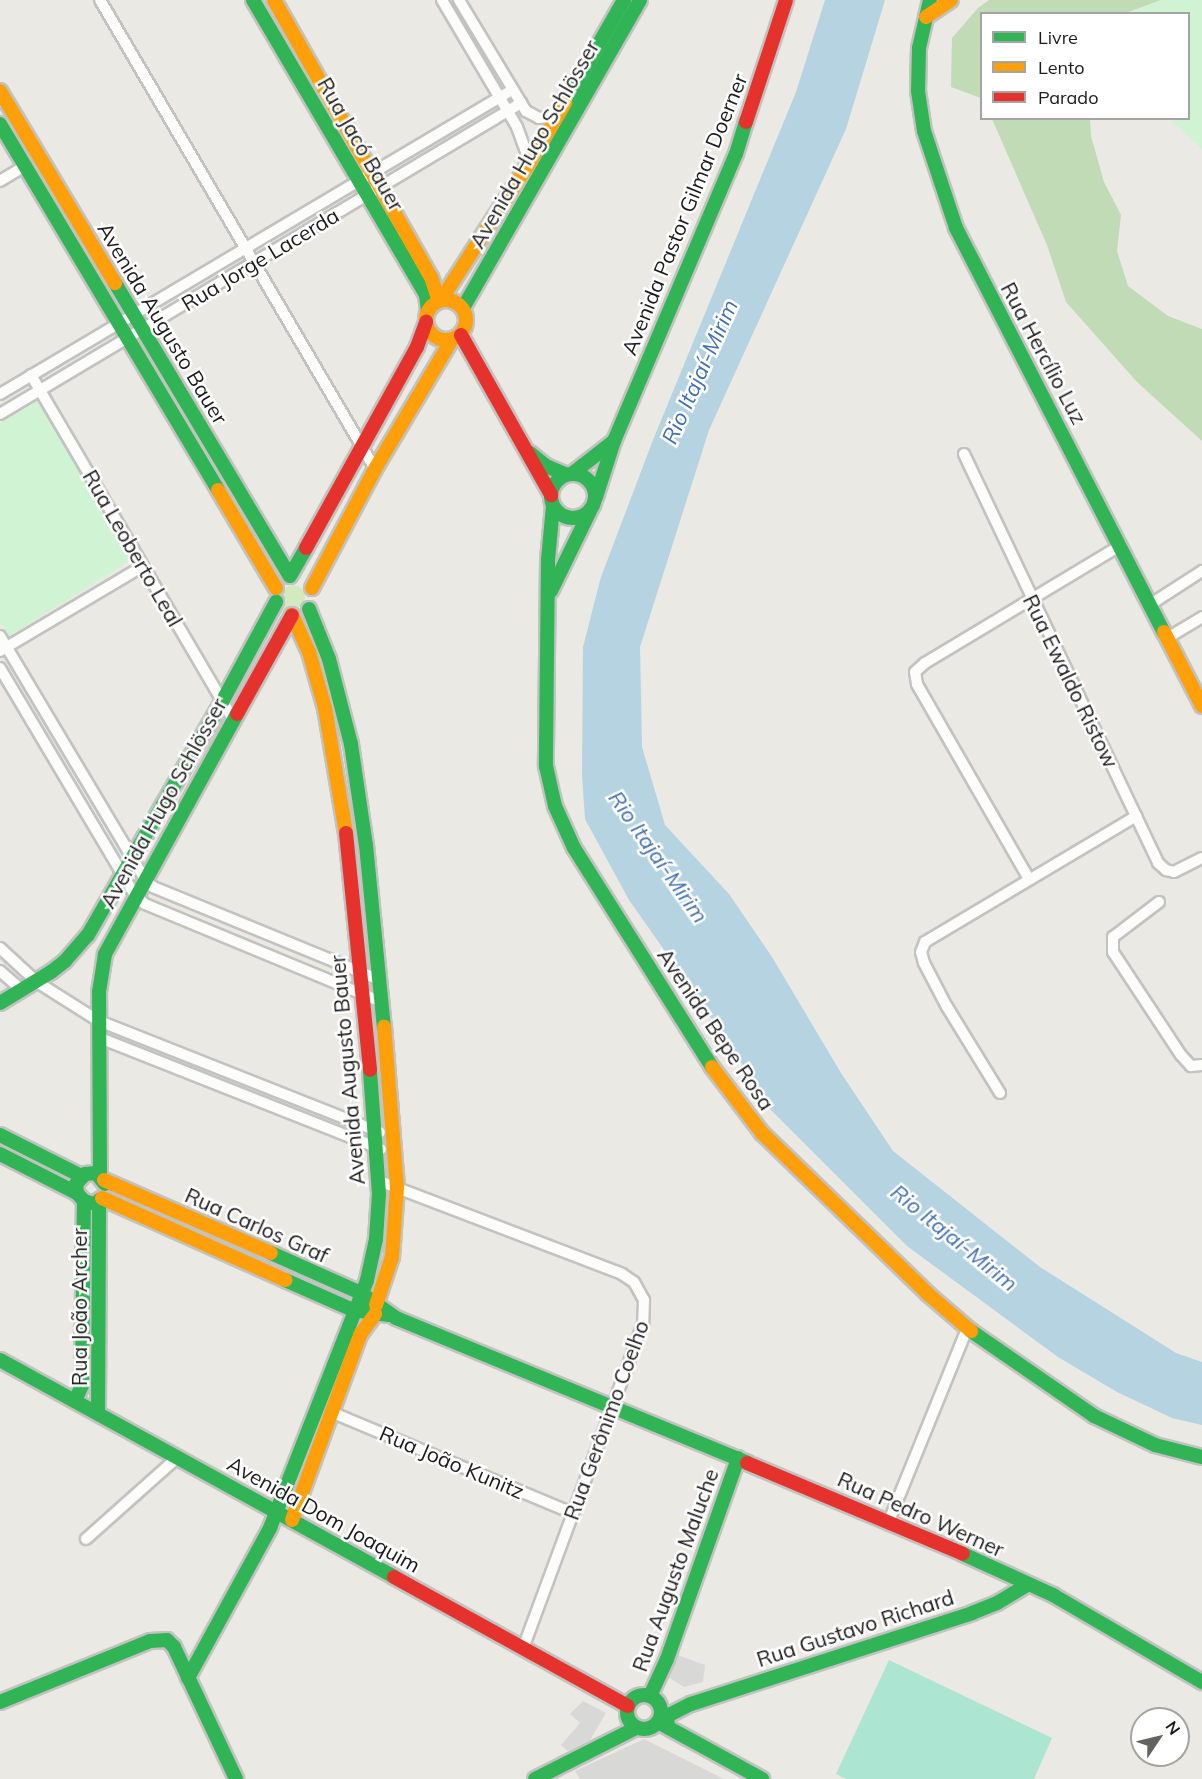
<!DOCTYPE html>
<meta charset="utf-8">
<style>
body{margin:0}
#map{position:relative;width:1202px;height:1779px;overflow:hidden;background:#eae9e4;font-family:Mulish,sans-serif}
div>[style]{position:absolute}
.grass>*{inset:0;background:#d3eac0}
.round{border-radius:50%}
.forest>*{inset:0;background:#c1dbb7}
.park>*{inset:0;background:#cff3d3}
.pitch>*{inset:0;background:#ace5d2}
.parking>*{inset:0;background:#d8d8d6}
.water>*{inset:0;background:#b5d3e0}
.roads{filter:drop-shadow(2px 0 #c2c2c0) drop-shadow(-2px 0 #c2c2c0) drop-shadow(0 2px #c2c2c0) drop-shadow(0 -2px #c2c2c0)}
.street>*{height:10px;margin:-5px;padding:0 5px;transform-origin:5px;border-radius:5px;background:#fcfcfb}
.fast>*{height:14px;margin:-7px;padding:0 7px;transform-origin:7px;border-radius:7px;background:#30b455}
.fast>.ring{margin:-7px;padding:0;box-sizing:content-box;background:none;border:14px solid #30b455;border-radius:50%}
.slow>*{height:14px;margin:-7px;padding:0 7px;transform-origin:7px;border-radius:7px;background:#ff9f0a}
.slow>.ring{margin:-7px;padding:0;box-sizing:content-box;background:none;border:14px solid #ff9f0a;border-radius:50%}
.jam>*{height:14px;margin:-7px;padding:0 7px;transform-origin:7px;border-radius:7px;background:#e5322d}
span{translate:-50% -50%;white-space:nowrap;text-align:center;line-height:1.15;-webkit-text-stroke:5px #fff;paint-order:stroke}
.street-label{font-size:21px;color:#1b1b1b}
.water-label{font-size:22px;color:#4470ae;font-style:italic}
.legend{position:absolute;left:980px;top:12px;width:210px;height:108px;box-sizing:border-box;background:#fff;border:2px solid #a4a4a4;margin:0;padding:8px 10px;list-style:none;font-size:18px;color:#1b1b1b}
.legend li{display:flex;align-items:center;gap:12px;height:30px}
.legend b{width:30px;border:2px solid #a4a4a4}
.north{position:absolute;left:1130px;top:1707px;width:60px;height:60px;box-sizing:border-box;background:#fff;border:2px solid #a4a4a4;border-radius:50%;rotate:55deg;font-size:16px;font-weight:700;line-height:24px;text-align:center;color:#1b1b1b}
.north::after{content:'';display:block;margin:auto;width:21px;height:27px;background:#636361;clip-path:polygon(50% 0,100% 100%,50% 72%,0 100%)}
</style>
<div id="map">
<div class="grass">
<i class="round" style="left:281px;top:585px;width:24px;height:24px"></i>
</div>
<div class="forest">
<i style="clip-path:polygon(989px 0,1161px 0,1126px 13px,982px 14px,981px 98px,951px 87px,952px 38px,978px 8px)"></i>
<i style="clip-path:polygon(992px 119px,1090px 119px,1091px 136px,1104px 182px,1121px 215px,1117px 251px,1128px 286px,1168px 316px,1202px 329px,1202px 441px,1137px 382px,1066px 302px,1047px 245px)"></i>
</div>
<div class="park">
<i style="clip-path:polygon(1161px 0,1202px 0,1202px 149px,1170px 119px,1188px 118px,1188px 14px,1127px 14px)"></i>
<i style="clip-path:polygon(38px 401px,131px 560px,9px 636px,0 621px,0 423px)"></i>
</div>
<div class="pitch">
<i style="clip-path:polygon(889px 1660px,1052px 1738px,1034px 1779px,846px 1779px,836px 1774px)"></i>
</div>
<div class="parking">
<i style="clip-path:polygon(675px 1654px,705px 1665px,703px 1682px,684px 1687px,668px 1677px)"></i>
<i style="clip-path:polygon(583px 1701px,606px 1713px,590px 1740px,568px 1751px,561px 1745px,580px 1723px,570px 1714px)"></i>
<i style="clip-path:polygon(644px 1739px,724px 1779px,580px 1779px,575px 1771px)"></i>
</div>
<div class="water">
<i style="clip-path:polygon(825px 0,885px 0,846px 129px,709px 430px,640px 647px,642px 747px,665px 825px,729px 894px,772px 957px,841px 1073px,893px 1151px,1040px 1267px,1176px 1353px,1202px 1362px,1202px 1425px,1172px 1418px,1117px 1392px,1058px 1357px,907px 1246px,765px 1104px,703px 1005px,629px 900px,585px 819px,582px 775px,583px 647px,601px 577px,653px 440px,796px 92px)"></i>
</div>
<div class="roads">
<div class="street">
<i style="left:100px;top:0;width:544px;rotate:59.61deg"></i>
<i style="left:442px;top:0;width:147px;rotate:59.4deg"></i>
<i style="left:517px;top:127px;width:37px;rotate:70deg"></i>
<i style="left:459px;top:0;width:130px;rotate:58.9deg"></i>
<i style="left:526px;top:111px;width:15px;rotate:28deg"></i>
<i style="left:539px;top:118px;width:18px;rotate:-6deg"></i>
<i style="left:0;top:181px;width:29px;rotate:-31deg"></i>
<i style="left:31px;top:375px;width:401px;rotate:59.6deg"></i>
<i style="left:0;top:394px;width:595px;rotate:-30.7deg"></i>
<i style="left:0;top:414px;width:607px;rotate:-30.83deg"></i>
<i style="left:964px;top:454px;width:453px;rotate:64.6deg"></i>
<i style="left:1158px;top:863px;width:11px;rotate:41deg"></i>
<i style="left:1166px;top:870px;width:8px;rotate:14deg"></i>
<i style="left:1174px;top:872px;width:31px;rotate:-27deg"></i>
<i style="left:1151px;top:604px;width:61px;rotate:-32.9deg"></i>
<i style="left:0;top:636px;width:282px;rotate:59.2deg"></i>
<i style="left:144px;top:878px;width:13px;rotate:45deg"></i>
<i style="left:153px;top:887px;width:245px;rotate:22.3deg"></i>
<i style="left:1169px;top:637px;width:39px;rotate:-31deg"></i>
<i style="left:0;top:651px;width:166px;rotate:-30.7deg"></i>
<i style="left:0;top:668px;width:264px;rotate:59.3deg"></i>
<i style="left:135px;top:895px;width:13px;rotate:42deg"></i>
<i style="left:145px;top:904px;width:256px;rotate:22.5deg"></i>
<i style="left:1029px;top:879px;width:225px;rotate:-119.9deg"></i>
<i style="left:917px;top:684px;width:12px;rotate:-99deg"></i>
<i style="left:915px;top:672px;width:13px;rotate:-42deg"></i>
<i style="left:925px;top:663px;width:229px;rotate:-31deg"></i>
<i style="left:1159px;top:902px;width:58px;rotate:142.7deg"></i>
<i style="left:1113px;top:937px;width:15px;rotate:90deg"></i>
<i style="left:1113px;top:952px;width:123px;rotate:56.6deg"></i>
<i style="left:1181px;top:1055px;width:15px;rotate:48deg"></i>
<i style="left:1191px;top:1066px;width:11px;rotate:-5deg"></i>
<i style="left:0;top:948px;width:50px;rotate:42.6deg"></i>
<i style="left:37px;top:982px;width:73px;rotate:32.2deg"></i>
<i style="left:99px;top:1021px;width:302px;rotate:21.6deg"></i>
<i style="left:0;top:971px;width:29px;rotate:41deg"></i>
<i style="left:100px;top:1038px;width:302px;rotate:21.6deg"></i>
<i style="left:1000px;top:1093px;width:101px;rotate:-121.6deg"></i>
<i style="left:947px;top:1007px;width:50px;rotate:-117.6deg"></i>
<i style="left:924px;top:963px;width:11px;rotate:-105deg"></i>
<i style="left:921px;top:952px;width:11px;rotate:-68deg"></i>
<i style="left:925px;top:942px;width:246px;rotate:-30.8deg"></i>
<i style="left:379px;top:1181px;width:260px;rotate:20.9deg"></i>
<i style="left:622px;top:1274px;width:14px;rotate:34deg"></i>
<i style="left:634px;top:1282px;width:21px;rotate:61deg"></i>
<i style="left:644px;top:1300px;width:24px;rotate:92deg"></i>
<i style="left:643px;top:1324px;width:346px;rotate:110.3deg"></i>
<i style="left:331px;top:1412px;width:262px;rotate:22.7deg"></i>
<i style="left:889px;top:1521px;width:207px;rotate:-67.9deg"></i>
<i style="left:86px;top:1539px;width:123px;rotate:-41.7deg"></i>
</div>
<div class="fast">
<i style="left:253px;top:0;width:342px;rotate:59.6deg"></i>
<i style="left:426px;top:295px;width:16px;rotate:83deg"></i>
<i style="left:930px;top:0;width:49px;rotate:102.9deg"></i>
<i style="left:919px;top:48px;width:43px;rotate:91.3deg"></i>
<i style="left:918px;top:91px;width:40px;rotate:81.5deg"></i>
<i style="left:924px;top:131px;width:102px;rotate:71.7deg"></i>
<i style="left:956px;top:228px;width:454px;rotate:62.8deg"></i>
<i style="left:565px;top:103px;width:119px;rotate:-60.2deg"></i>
<i style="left:0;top:124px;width:426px;rotate:59.2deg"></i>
<i style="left:115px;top:283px;width:341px;rotate:59.2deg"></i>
<i style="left:290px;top:576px;width:32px;rotate:-60deg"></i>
<i style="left:463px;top:308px;width:355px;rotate:-60.1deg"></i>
<i style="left:530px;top:453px;width:21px;rotate:39deg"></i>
<i style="left:546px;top:466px;width:21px;rotate:23deg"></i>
<i style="left:573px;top:473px;width:52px;rotate:-38deg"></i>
<i class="ring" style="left:551px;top:474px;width:30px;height:30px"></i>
<i style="left:596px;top:497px;width:59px;rotate:-72.2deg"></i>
<i style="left:614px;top:441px;width:312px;rotate:-67deg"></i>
<i style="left:736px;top:154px;width:34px;rotate:-73deg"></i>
<i style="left:553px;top:506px;width:54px;rotate:95.3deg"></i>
<i style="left:548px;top:560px;width:206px;rotate:90.6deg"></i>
<i style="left:546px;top:766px;width:41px;rotate:77.3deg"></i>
<i style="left:555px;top:806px;width:46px;rotate:65.7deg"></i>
<i style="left:574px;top:848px;width:259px;rotate:57.8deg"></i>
<i style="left:551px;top:591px;width:89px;rotate:-64deg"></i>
<i style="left:309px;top:609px;width:54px;rotate:68.2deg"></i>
<i style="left:329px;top:659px;width:88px;rotate:75.5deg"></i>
<i style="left:351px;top:744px;width:102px;rotate:81.6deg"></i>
<i style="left:366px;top:845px;width:183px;rotate:84.4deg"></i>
<i style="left:0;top:1003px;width:60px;rotate:-31.3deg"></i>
<i style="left:51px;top:972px;width:18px;rotate:-38deg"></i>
<i style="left:65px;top:961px;width:35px;rotate:-49deg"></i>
<i style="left:88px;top:935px;width:269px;rotate:-60.1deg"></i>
<i style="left:222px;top:702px;width:114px;rotate:-61.6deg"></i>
<i style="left:0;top:1135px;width:91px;rotate:26.8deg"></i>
<i style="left:0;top:1154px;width:86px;rotate:26.9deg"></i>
<i style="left:77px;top:1193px;width:11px;rotate:49deg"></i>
<i style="left:84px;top:1201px;width:7px;rotate:16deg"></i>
<i style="left:100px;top:1176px;width:184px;rotate:-90.3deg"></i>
<i style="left:99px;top:992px;width:38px;rotate:-81deg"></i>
<i style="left:105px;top:954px;width:274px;rotate:-61.2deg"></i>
<i style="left:77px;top:1193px;width:9px;rotate:-96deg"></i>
<i style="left:76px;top:1184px;width:13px;rotate:-48deg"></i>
<i style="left:85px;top:1174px;width:11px;rotate:-5deg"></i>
<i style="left:96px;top:1173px;width:14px;rotate:51deg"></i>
<i style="left:271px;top:1253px;width:98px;rotate:24deg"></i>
<i style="left:361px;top:1293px;width:43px;rotate:35.5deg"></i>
<i style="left:396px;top:1318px;width:380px;rotate:22.4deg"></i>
<i style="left:285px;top:1280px;width:74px;rotate:23.8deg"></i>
<i style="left:353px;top:1310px;width:36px;rotate:8deg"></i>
<i style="left:971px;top:1331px;width:150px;rotate:34.6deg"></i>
<i style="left:1094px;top:1416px;width:68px;rotate:25.4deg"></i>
<i style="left:1155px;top:1445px;width:49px;rotate:14.3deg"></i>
<i style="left:0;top:1360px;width:450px;rotate:28.8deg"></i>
<i style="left:75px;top:1401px;width:17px;rotate:-66deg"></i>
<i style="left:82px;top:1385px;width:184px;rotate:-89.4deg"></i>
<i style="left:98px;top:1413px;width:213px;rotate:-89.7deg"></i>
<i style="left:963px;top:1554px;width:99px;rotate:24.5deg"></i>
<i style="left:1053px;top:1595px;width:173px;rotate:30.3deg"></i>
<i style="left:188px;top:1678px;width:171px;rotate:-61.3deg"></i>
<i style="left:270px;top:1528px;width:266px;rotate:-68.6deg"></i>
<i style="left:367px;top:1280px;width:42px;rotate:-77.6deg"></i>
<i style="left:376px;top:1239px;width:45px;rotate:-86.2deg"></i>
<i style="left:379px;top:1194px;width:124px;rotate:-94.2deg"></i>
<i class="ring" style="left:627px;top:1695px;width:20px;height:20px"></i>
<i style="left:650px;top:1696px;width:41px;rotate:-65.3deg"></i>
<i style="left:667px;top:1659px;width:213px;rotate:-70.5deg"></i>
<i style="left:0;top:1702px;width:162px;rotate:-22.1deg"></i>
<i style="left:150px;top:1641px;width:17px;rotate:-3deg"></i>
<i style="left:167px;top:1640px;width:10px;rotate:45deg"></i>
<i style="left:174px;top:1647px;width:146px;rotate:64.8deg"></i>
<i style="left:658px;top:1722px;width:119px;rotate:28.7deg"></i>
<i style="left:668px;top:1727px;width:11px;rotate:-95deg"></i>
<i style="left:667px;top:1716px;width:27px;rotate:-27deg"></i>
<i style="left:691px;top:1704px;width:295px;rotate:-17.9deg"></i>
<i style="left:972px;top:1613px;width:27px;rotate:-22deg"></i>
<i style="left:997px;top:1603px;width:37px;rotate:-31deg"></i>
<i style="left:535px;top:1779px;width:113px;rotate:-26.8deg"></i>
</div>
<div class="slow">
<i style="left:274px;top:0;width:318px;rotate:60.5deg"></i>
<i style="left:431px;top:277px;width:25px;rotate:72deg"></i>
<i style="left:926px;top:17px;width:30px;rotate:-34deg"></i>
<i style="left:0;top:91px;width:224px;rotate:59.1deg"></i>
<i class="ring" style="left:426px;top:300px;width:26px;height:26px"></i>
<i style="left:441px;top:300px;width:164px;rotate:-57.2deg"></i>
<i style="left:530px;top:162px;width:69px;rotate:-59.3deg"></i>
<i style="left:218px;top:490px;width:114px;rotate:59.4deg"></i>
<i style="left:312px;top:588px;width:135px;rotate:-62.1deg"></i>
<i style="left:375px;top:469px;width:149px;rotate:-59.3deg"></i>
<i style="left:292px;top:615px;width:41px;rotate:65.3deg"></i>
<i style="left:309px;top:652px;width:58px;rotate:74.1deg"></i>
<i style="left:325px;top:708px;width:127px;rotate:80.5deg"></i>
<i style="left:1164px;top:632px;width:83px;rotate:62.8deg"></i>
<i style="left:712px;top:1067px;width:83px;rotate:52.9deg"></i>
<i style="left:762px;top:1133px;width:231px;rotate:44.1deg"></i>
<i style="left:928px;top:1294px;width:57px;rotate:40.7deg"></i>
<i style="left:104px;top:1180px;width:182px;rotate:23.6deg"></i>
<i style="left:102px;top:1198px;width:201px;rotate:24.1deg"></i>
<i style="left:376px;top:1305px;width:51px;rotate:-71.6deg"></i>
<i style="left:392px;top:1257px;width:70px;rotate:-85.9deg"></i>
<i style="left:397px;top:1187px;width:161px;rotate:-94.6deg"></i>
<i style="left:292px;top:1520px;width:197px;rotate:-69.8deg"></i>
<i style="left:360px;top:1335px;width:26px;rotate:-54deg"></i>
</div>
<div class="jam">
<i style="left:746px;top:122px;width:128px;rotate:-71.8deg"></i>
<i style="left:461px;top:335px;width:184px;rotate:60.6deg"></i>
<i style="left:306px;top:548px;width:230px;rotate:-61.1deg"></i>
<i style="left:417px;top:347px;width:27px;rotate:-70deg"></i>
<i style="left:237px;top:714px;width:113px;rotate:-60.9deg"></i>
<i style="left:346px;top:833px;width:238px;rotate:84.2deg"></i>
<i style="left:747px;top:1463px;width:234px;rotate:22.8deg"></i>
<i style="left:394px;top:1577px;width:267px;rotate:28.9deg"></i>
</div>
</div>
<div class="street-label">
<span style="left:361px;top:144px;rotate:60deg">Rua Jacó Bauer</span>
<span style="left:534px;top:144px;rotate:-60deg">Avenida Hugo Schlösser</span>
<span style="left:684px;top:214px;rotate:-68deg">Avenida Pastor Gilmar Doerner</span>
<span style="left:260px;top:259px;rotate:-31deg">Rua Jorge Lacerda</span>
<span style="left:163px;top:323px;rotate:59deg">Avenida Augusto Bauer</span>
<span style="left:1044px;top:353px;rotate:62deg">Rua Hercílio Luz</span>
<span style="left:133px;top:548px;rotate:60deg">Rua Leoberto Leal</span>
<span style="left:1071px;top:681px;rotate:64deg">Rua Ewaldo Ristow</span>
<span style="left:163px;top:803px;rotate:-61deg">Avenida Hugo Schlösser</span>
<span style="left:716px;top:1029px;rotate:56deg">Avenida Bepe Rosa</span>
<span style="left:347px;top:1070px;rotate:-95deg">Avenida Augusto Bauer</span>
<span style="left:257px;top:1225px;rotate:24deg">Rua Carlos Graf</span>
<span style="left:79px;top:1307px;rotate:-90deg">Rua João Archer</span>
<span style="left:606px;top:1420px;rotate:-70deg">Rua Gerônimo Coelho</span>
<span style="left:452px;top:1462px;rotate:23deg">Rua João Kunitz</span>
<span style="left:324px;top:1514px;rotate:29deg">Avenida Dom Joaquim</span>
<span style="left:921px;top:1514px;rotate:24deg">Rua Pedro Werner</span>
<span style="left:675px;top:1570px;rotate:-70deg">Rua Augusto Maluche</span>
<span style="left:855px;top:1628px;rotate:-18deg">Rua Gustavo Richard</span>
</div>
<div class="water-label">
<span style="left:700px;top:372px;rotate:-66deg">Rio Itajaí-Mirim</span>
<span style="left:658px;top:857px;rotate:55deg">Rio Itajaí-Mirim</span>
<span style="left:954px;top:1238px;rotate:39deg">Rio Itajaí-Mirim</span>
</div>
<ul class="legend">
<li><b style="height:8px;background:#30b455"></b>Livre</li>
<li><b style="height:8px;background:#ff9f0a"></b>Lento</li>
<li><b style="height:8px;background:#e5322d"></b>Parado</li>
</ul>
<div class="north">N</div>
</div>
